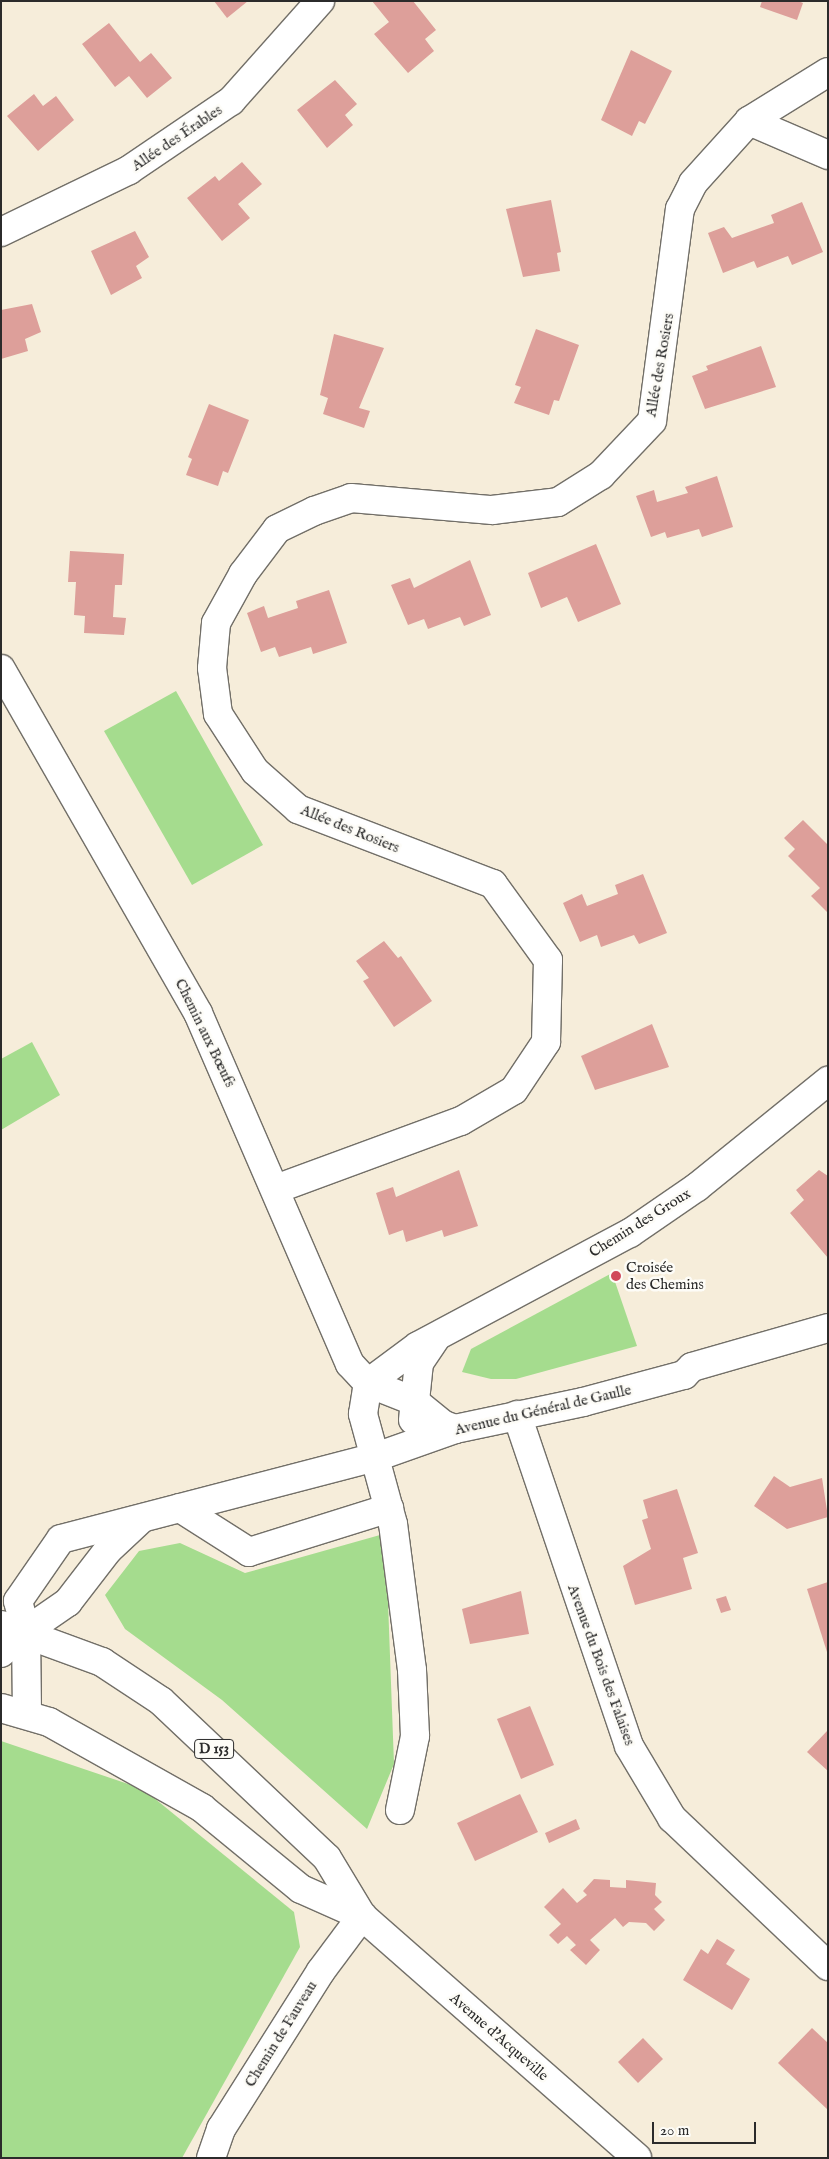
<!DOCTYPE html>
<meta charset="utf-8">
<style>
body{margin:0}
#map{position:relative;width:829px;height:2159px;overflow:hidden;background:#f6edda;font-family:"IM FELL English",serif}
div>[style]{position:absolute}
.green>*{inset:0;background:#a5dc8e}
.building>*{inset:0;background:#dd9f9a}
.roads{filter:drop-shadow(1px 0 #726f68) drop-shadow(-1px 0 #726f68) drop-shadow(0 1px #726f68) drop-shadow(0 -1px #726f68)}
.minor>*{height:28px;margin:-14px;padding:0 14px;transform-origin:14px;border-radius:14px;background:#fff}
.major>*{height:28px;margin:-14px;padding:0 14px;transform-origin:14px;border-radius:14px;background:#fff}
.dots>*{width:14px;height:14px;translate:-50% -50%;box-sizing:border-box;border:2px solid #fdfcf7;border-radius:50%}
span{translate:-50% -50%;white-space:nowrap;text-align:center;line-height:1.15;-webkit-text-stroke:5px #fdfcf7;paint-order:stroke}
.shield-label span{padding:1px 4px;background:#fdfcf7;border:1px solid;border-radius:4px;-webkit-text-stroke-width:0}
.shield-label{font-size:14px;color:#2b2b2b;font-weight:700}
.street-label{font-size:15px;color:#2b2b2b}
.poi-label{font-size:15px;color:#2b2b2b}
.left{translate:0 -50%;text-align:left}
.frame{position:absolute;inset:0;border:2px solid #2b2b2b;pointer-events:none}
.scale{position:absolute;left:652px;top:2122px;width:104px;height:22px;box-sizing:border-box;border:2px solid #2b2b2b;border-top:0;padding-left:6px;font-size:15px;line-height:18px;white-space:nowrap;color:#2b2b2b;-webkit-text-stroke:4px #fdfcf7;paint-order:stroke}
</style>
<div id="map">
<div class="green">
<i style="clip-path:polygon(176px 691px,263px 845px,192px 885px,104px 731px)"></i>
<i style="clip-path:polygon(32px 1042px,60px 1095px,1px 1130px,1px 1059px)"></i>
<i style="clip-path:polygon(612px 1273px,637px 1346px,516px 1379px,491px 1379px,462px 1372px,471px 1349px)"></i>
<i style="clip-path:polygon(380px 1535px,388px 1602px,394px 1764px,367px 1829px,222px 1700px,125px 1629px,105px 1595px,139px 1551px,180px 1543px,245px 1573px)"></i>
<i style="clip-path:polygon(1px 1741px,143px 1789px,294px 1912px,300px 1947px,182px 2158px,1px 2158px)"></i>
</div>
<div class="building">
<i style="clip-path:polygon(214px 1px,248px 1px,227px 18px)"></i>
<i style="clip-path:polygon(372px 1px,413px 1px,436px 30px,425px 39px,434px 51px,408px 73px,374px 34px,389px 22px)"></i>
<i style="clip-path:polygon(762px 1px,798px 1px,803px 3px,797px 20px,760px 7px)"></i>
<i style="clip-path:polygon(109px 23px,140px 62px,151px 53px,172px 78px,147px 98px,129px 76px,115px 87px,82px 44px)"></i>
<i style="clip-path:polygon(631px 50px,672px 71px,645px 124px,639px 121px,632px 136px,601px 120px)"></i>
<i style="clip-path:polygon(335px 80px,357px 104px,345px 115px,353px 125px,327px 148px,297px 110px)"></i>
<i style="clip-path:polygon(34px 94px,43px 106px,56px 96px,74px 120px,38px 151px,7px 116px)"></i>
<i style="clip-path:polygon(242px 162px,262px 184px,238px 204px,250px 218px,222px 241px,187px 198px,215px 176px,219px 181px)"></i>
<i style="clip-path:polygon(551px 200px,561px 252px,557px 253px,560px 271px,523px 277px,506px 209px)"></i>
<i style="clip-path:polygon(802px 202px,823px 252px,792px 265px,788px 256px,757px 268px,754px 261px,723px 273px,708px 233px,724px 227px,732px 238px,774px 223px,771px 215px)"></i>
<i style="clip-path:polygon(135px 231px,149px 257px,136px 266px,142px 278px,111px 295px,91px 251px)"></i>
<i style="clip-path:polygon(32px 304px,41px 332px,25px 339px,28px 351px,1px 359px,1px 310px)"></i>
<i style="clip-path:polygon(536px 329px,579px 345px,559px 401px,554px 400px,549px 415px,514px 403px,521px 387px,515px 385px)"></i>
<i style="clip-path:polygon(334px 334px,384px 348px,359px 408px,370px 411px,364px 428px,323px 414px,328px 398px,320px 395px)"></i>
<i style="clip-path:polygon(761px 346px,776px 387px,705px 409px,692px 376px,708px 370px,706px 366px)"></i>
<i style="clip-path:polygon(209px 404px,249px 420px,228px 473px,223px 471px,218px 486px,186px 475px,192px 459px,188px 457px)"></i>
<i style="clip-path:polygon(717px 476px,733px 527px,702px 537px,699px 529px,667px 538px,665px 532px,651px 537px,636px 496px,654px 490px,657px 502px,688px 493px,685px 487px)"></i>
<i style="clip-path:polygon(596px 544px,621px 604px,578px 622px,567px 597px,541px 608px,528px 573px)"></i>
<i style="clip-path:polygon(70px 551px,124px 554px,122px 585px,115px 585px,113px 617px,126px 618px,124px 635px,84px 633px,85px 616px,74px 615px,76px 582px,68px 582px)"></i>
<i style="clip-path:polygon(470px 560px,491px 615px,464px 626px,460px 617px,428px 629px,424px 619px,408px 625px,391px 585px,410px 578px,414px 588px)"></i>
<i style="clip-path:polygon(329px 590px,347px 643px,313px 654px,311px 647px,279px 657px,275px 647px,261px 652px,247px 613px,264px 606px,268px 618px,298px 608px,296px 601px)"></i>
<i style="clip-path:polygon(803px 820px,828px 845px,828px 913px,811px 896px,820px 888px,788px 856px,795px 849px,784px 838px)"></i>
<i style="clip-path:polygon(643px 874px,667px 933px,639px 944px,634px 935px,601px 947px,597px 935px,580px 942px,563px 903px,582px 894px,587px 906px,618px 894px,615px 885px)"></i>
<i style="clip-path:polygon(384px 941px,398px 958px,401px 956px,432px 1001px,394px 1027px,363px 981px,369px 978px,356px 961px)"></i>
<i style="clip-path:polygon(652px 1024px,669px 1067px,595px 1090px,581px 1056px)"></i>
<i style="clip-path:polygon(459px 1170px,478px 1226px,444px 1237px,442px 1230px,406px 1242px,403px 1230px,389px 1235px,376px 1193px,393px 1187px,396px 1197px)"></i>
<i style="clip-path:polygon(819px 1170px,828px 1176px,828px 1258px,790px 1213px,804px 1200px,796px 1190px)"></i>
<i style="clip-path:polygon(774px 1476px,790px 1487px,822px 1478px,828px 1517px,787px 1529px,754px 1506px)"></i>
<i style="clip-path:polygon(677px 1489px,698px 1553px,683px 1558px,692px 1589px,635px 1605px,623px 1566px,651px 1549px,642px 1520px,648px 1518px,643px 1500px)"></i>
<i style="clip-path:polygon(828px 1582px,828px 1652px,827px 1652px,807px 1589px)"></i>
<i style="clip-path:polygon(521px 1591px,529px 1634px,470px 1644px,462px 1609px)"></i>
<i style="clip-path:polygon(726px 1596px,731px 1610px,721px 1613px,716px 1599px)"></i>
<i style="clip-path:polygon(530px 1706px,554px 1765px,521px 1779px,497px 1719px)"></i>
<i style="clip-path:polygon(828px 1730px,828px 1771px,807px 1752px)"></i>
<i style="clip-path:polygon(520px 1794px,538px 1832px,475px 1861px,457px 1823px)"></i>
<i style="clip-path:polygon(576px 1819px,580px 1829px,549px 1843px,545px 1833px)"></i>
<i style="clip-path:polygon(594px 1879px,610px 1880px,610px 1887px,626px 1888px,626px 1880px,656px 1883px,655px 1895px,662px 1902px,654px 1909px,665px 1920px,654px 1931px,646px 1923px,629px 1922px,623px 1927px,615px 1918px,590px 1940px,600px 1950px,586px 1965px,570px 1950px,576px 1945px,567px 1936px,558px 1944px,549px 1935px,561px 1924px,544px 1907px,563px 1888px,577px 1903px,587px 1895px,583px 1891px)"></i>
<i style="clip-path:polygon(717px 1939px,735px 1950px,726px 1964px,750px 1979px,732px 2010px,683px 1980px,701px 1949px,708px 1954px)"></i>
<i style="clip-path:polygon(812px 2028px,828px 2043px,828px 2110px,778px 2063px)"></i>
<i style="clip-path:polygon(643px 2038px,663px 2059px,638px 2083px,618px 2062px)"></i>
</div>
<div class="roads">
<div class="minor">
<i style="left:749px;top:121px;width:86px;rotate:23.3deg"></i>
<i style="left:1px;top:232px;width:142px;rotate:-25.8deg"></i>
<i style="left:129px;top:170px;width:123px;rotate:-34.1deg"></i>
<i style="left:231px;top:101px;width:134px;rotate:-48.3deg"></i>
<i style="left:1px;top:669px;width:396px;rotate:60.2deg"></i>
<i style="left:198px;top:1013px;width:382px;rotate:66.6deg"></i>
<i style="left:350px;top:1364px;width:26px;rotate:47deg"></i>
<i style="left:368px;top:1383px;width:49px;rotate:21.4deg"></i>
<i style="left:414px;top:1401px;width:38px;rotate:39deg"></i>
<i style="left:444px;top:1425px;width:12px;rotate:20deg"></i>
<i style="left:276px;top:1189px;width:197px;rotate:-20.2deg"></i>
<i style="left:461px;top:1121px;width:61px;rotate:-30.3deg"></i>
<i style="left:514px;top:1090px;width:58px;rotate:-56.3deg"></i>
<i style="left:546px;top:1042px;width:82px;rotate:-88.6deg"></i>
<i style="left:548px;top:960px;width:94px;rotate:-125.9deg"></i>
<i style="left:493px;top:884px;width:209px;rotate:-159deg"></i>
<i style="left:298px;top:809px;width:57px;rotate:-138.5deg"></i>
<i style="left:255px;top:771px;width:68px;rotate:-123deg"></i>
<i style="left:218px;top:714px;width:46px;rotate:-97.4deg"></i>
<i style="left:212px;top:668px;width:45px;rotate:-84.9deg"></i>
<i style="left:216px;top:623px;width:56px;rotate:-61.1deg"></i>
<i style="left:243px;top:574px;width:56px;rotate:-52.9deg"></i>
<i style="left:277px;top:529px;width:41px;rotate:-25.9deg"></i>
<i style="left:314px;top:511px;width:39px;rotate:-19deg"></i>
<i style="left:351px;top:498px;width:142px;rotate:4.9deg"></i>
<i style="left:492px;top:510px;width:66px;rotate:-6.9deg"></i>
<i style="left:558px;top:502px;width:51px;rotate:-32.1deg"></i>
<i style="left:601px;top:475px;width:74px;rotate:-46.6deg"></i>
<i style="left:652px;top:421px;width:214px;rotate:-82.5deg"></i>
<i style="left:680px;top:209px;width:29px;rotate:-63deg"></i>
<i style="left:693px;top:183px;width:84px;rotate:-47.9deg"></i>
<i style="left:749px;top:121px;width:93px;rotate:-31.8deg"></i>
<i style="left:517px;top:1415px;width:349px;rotate:71.3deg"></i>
<i style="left:629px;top:1746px;width:84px;rotate:59.2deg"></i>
<i style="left:672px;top:1818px;width:215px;rotate:43.5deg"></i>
<i style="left:413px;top:1420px;width:57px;rotate:-84deg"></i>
<i style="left:419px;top:1363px;width:29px;rotate:-56deg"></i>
<i style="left:180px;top:1508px;width:82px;rotate:32.5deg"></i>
<i style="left:249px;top:1552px;width:147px;rotate:-17.4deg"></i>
<i style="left:140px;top:1520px;width:44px;rotate:136.8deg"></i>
<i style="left:108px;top:1550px;width:66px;rotate:127.6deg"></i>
<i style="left:68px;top:1602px;width:51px;rotate:145.4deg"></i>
<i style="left:26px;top:1631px;width:31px;rotate:-105deg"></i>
<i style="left:18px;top:1601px;width:75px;rotate:-55.3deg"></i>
<i style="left:61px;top:1539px;width:325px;rotate:-14.6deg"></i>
<i style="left:376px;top:1457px;width:84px;rotate:-19.5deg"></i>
<i style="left:455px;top:1429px;width:131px;rotate:-11.9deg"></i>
<i style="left:583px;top:1402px;width:105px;rotate:-15deg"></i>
<i style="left:684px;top:1375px;width:11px;rotate:-45deg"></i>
<i style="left:692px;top:1367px;width:141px;rotate:-16deg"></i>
<i style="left:400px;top:1810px;width:76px;rotate:-78.5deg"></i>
<i style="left:415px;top:1736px;width:66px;rotate:-92.6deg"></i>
<i style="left:412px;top:1670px;width:147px;rotate:-97.4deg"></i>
<i style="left:393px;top:1524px;width:114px;rotate:-105.3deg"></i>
<i style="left:363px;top:1414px;width:31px;rotate:-81deg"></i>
<i style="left:368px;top:1383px;width:62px;rotate:-36.5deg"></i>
<i style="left:418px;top:1346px;width:240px;rotate:-28.1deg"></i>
<i style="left:630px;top:1233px;width:81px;rotate:-34.5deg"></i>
<i style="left:697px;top:1187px;width:169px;rotate:-39deg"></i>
<i style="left:211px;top:2158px;width:31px;rotate:-71deg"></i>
<i style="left:221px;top:2129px;width:187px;rotate:-57.7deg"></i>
<i style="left:321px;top:1971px;width:69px;rotate:-53.3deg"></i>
</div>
<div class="major">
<i style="left:1px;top:1625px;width:108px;rotate:20.1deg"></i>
<i style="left:102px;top:1662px;width:71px;rotate:33.5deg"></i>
<i style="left:161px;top:1701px;width:228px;rotate:43.4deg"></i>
<i style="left:327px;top:1858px;width:68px;rotate:58.9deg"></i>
<i style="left:26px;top:1631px;width:83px;rotate:89.3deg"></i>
<i style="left:1px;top:1653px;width:33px;rotate:-41deg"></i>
<i style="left:1px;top:1708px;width:50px;rotate:16.3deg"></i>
<i style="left:49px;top:1722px;width:176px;rotate:29.3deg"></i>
<i style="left:202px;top:1808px;width:128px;rotate:39.3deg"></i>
<i style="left:301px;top:1889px;width:67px;rotate:23.9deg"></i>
<i style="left:362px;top:1916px;width:366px;rotate:41.3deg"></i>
</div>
</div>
<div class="dots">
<i style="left:616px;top:1276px;background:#d1495b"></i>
</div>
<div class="shield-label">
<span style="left:214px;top:1749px">D 153</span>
</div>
<div class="street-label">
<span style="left:177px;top:138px;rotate:-34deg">Allée des Érables</span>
<span style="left:660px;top:365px;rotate:-80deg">Allée des Rosiers</span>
<span style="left:350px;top:829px;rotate:22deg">Allée des Rosiers</span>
<span style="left:205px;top:1033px;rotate:64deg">Chemin aux Bœufs</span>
<span style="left:640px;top:1223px;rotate:-32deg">Chemin des Groux</span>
<span style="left:543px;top:1410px;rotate:-13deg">Avenue du Général de Gaulle</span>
<span style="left:601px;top:1665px;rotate:70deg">Avenue du Bois des Falaises</span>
<span style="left:281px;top:2034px;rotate:-58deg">Chemin de Fauveau</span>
<span style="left:499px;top:2037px;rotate:41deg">Avenue d'Acqueville</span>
</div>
<div class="poi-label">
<span class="left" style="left:626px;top:1276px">Croisée<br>des Chemins</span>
</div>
<div class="frame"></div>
<div class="scale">20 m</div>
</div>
